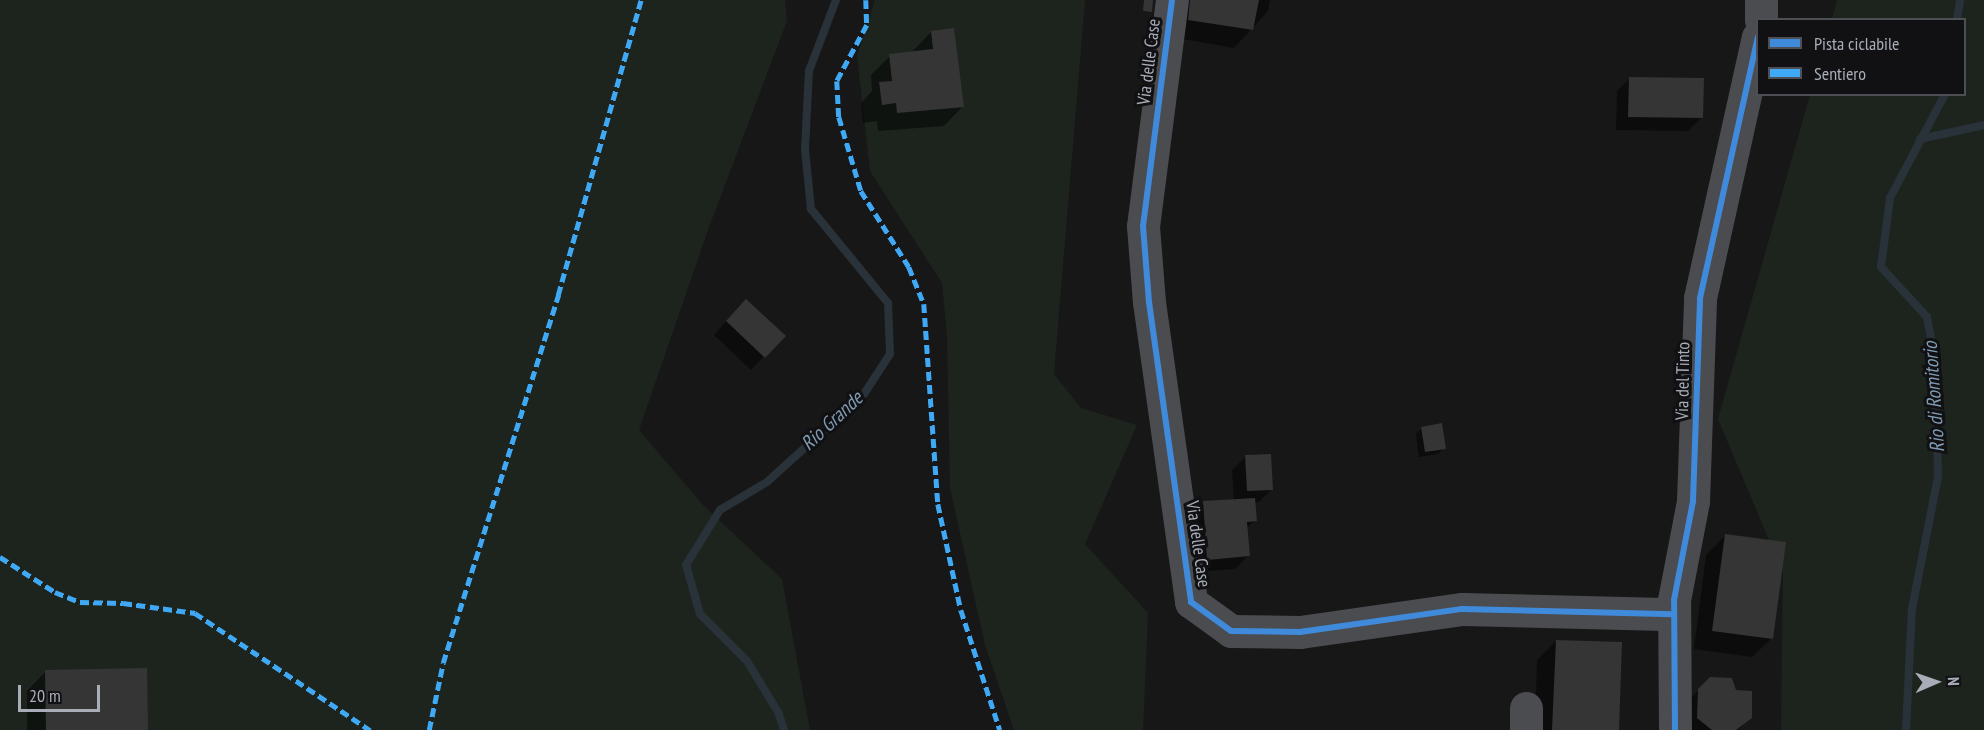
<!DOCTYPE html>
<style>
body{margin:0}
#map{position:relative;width:1984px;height:730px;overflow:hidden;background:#171717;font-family:"PT Sans Narrow",sans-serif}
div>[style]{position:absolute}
.green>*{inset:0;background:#1d241e}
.shadow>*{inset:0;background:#0007}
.stream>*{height:8px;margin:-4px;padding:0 4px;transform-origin:4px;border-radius:4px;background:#2a3239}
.building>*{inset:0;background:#353536}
.minor>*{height:33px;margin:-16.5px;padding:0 16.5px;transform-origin:16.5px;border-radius:16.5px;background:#4b4c50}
.quiet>*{height:4.5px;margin-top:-2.25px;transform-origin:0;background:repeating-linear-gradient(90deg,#3fa9f5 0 9px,transparent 0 13.5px)}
.cycleway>*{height:6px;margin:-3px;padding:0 3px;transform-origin:3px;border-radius:3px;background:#408adc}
span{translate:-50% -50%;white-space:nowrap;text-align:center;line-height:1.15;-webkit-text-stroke:6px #111113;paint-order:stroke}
.street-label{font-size:18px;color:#a8adb8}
.water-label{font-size:20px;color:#7f9bb3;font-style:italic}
.legend{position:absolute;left:1756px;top:18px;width:210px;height:78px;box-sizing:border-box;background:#111113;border:2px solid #4d4f55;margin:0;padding:8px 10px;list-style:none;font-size:18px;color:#a8adb8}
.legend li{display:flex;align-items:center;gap:12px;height:30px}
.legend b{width:30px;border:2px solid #4d4f55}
.north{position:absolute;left:1906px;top:652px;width:60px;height:60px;-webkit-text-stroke:4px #111113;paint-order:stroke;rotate:88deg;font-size:16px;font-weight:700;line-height:24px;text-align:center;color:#a8adb8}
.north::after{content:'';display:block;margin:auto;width:21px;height:27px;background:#a8adb8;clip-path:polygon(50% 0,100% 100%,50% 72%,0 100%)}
.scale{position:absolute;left:18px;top:685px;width:82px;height:27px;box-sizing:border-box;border:3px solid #a8adb8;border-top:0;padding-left:8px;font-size:18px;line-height:21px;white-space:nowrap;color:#a8adb8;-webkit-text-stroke:4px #111113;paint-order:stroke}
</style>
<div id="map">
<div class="green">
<i style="clip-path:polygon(0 0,785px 0,787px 21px,709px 227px,639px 430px,703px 505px,782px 579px,810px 730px,0 730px)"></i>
<i style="clip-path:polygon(875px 0,1085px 0,1054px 374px,1081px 408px,1137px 425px,1085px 544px,1148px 613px,1143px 730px,1014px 730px,985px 645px,950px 488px,947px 335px,942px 283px,870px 171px,857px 56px)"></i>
<i style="clip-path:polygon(1837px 0,1984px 0,1984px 730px,1781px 730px,1783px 573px,1718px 419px,1810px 95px,1964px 94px,1964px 20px,1832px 19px)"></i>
</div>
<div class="shadow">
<i style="clip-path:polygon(1169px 0,1270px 0,1268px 11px,1234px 48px,1171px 37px)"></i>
<i style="clip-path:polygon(931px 32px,963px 106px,944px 126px,878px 131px,877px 121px,863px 123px,861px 103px,872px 91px,871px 75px,890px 56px,912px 52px)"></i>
<i style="clip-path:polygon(1630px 78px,1701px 118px,1688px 131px,1616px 130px,1617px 91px)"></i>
<i style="clip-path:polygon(733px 314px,783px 336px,751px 370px,714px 335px)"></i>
<i style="clip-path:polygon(1422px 428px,1444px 448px,1438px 454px,1419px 457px,1416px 434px)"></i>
<i style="clip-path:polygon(1245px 457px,1272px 489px,1259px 502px,1254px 503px,1255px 520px,1246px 529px,1248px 556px,1235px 569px,1195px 572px,1191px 516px,1204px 503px,1234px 501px,1232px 470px)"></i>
<i style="clip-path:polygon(1725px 536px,1772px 638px,1752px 657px,1694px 649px,1706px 555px)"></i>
<i style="clip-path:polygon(1556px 641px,1618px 730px,1535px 730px,1537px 660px)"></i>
<i style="clip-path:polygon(46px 671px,146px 730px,27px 730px,27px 691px)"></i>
<i style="clip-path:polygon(1711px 678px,1734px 692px,1750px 718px,1738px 730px,1684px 730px,1685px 704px)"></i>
</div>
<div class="stream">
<i style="left:1957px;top:20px;width:20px;rotate:-81deg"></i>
<i style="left:1920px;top:139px;width:66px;rotate:-12.3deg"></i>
<i style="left:784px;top:730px;width:19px;rotate:-108deg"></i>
<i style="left:778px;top:712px;width:60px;rotate:-121.3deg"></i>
<i style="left:747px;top:661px;width:66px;rotate:-135deg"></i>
<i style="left:700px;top:614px;width:51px;rotate:-105.9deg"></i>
<i style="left:686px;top:565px;width:65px;rotate:-58.3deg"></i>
<i style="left:720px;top:510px;width:55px;rotate:-30.8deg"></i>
<i style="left:767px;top:482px;width:131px;rotate:-42.2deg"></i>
<i style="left:864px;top:394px;width:48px;rotate:-57deg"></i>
<i style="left:890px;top:354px;width:51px;rotate:-92.2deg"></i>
<i style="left:888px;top:303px;width:122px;rotate:-129.3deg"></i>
<i style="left:811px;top:209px;width:60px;rotate:-95.7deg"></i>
<i style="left:805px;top:149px;width:78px;rotate:-87.1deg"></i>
<i style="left:809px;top:71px;width:76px;rotate:-69.2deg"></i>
<i style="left:1906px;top:730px;width:121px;rotate:-87.2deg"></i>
<i style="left:1912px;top:609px;width:136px;rotate:-78.9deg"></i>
<i style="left:1938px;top:476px;width:115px;rotate:-91.5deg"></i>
<i style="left:1935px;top:361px;width:45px;rotate:-100.3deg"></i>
<i style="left:1927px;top:317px;width:68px;rotate:-132.6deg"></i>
<i style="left:1881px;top:267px;width:70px;rotate:-82.6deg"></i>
<i style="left:1890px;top:198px;width:118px;rotate:-62.1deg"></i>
</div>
<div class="building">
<i style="clip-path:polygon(1144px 0,1153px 0,1152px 12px,1143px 11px)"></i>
<i style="clip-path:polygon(1190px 0,1259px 0,1253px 30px,1188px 20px)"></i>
<i style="clip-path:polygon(954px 28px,964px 107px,897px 113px,896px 103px,882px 105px,879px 82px,892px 81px,889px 54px,933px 49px,931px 31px)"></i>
<i style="clip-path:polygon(1629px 77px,1704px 78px,1703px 118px,1628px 117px)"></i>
<i style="clip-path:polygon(746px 299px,786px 336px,765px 358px,726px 321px)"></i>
<i style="clip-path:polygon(1442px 423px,1446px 449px,1425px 452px,1421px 427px)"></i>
<i style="clip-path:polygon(1271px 454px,1273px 490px,1247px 491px,1245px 455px)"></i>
<i style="clip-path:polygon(1255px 498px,1257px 521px,1247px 522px,1250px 556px,1207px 560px,1203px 501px)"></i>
<i style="clip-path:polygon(1725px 534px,1786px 542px,1773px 639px,1712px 631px)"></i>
<i style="clip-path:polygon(1556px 640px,1622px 642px,1619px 730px,1552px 730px)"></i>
<i style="clip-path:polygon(147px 668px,148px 730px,46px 730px,45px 670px)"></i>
<i style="clip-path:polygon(1710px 677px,1732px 678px,1736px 690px,1752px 691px,1752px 718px,1736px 730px,1712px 730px,1697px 718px,1698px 689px)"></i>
</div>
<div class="minor">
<i style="left:1172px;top:0;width:228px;rotate:97.3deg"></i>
<i style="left:1143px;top:226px;width:76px;rotate:85.5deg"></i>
<i style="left:1149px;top:302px;width:303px;rotate:82deg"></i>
<i style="left:1191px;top:602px;width:49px;rotate:35.9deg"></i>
<i style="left:1231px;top:631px;width:69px;rotate:0.8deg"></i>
<i style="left:1300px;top:632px;width:164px;rotate:-8.1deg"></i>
<i style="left:1462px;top:609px;width:212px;rotate:1.4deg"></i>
<i style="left:1761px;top:20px;width:20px;rotate:-90deg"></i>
<i style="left:1526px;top:730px;width:22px;rotate:-90deg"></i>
<i style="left:1675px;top:730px;width:130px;rotate:-90.4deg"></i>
<i style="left:1674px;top:600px;width:101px;rotate:-79.1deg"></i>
<i style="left:1693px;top:501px;width:203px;rotate:-88deg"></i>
<i style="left:1700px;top:298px;width:267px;rotate:-77.5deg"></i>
</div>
<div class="quiet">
<i style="left:866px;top:0;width:25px;rotate:88deg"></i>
<i style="left:867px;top:25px;width:64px;rotate:118.2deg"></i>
<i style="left:837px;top:81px;width:36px;rotate:87deg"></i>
<i style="left:839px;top:117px;width:77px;rotate:73.4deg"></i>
<i style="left:861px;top:191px;width:90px;rotate:57.7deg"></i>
<i style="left:909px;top:267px;width:40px;rotate:68deg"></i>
<i style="left:924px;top:304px;width:200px;rotate:86deg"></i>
<i style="left:938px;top:504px;width:108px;rotate:77.8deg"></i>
<i style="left:961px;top:610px;width:126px;rotate:72deg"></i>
<i style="left:0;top:557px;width:65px;rotate:32.5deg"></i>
<i style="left:55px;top:592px;width:27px;rotate:22deg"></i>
<i style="left:80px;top:602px;width:43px;rotate:1.3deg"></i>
<i style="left:123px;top:603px;width:73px;rotate:7.9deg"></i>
<i style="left:195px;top:613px;width:211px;rotate:33.8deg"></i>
<i style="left:429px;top:730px;width:68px;rotate:-78.2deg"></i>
<i style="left:443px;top:663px;width:386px;rotate:-72.6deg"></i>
<i style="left:558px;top:295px;width:306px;rotate:-74.3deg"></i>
</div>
<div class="cycleway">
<i style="left:1172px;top:0;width:228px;rotate:97.3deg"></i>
<i style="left:1143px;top:226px;width:76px;rotate:85.5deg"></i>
<i style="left:1149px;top:302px;width:303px;rotate:82deg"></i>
<i style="left:1191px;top:602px;width:49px;rotate:35.9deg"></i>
<i style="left:1231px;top:631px;width:69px;rotate:0.8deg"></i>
<i style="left:1300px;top:632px;width:164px;rotate:-8.1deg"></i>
<i style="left:1462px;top:609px;width:212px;rotate:1.4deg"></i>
<i style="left:1675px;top:730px;width:130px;rotate:-90.4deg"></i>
<i style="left:1674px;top:600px;width:101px;rotate:-79.1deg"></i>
<i style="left:1693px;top:501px;width:203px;rotate:-88deg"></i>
<i style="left:1700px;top:298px;width:267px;rotate:-77.5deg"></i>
</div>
<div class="street-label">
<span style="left:1149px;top:62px;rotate:-83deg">Via delle Case</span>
<span style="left:1683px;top:381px;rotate:-89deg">Via del Tinto</span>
<span style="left:1198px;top:544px;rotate:82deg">Via delle Case</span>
</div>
<div class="water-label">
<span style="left:1934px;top:397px;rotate:-94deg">Rio di Romitorio</span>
<span style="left:832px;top:421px;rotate:-43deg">Rio Grande</span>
</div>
<ul class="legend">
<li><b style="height:8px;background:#408adc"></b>Pista ciclabile</li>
<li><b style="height:8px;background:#3fa9f5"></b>Sentiero</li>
</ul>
<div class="north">N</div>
<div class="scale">20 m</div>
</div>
